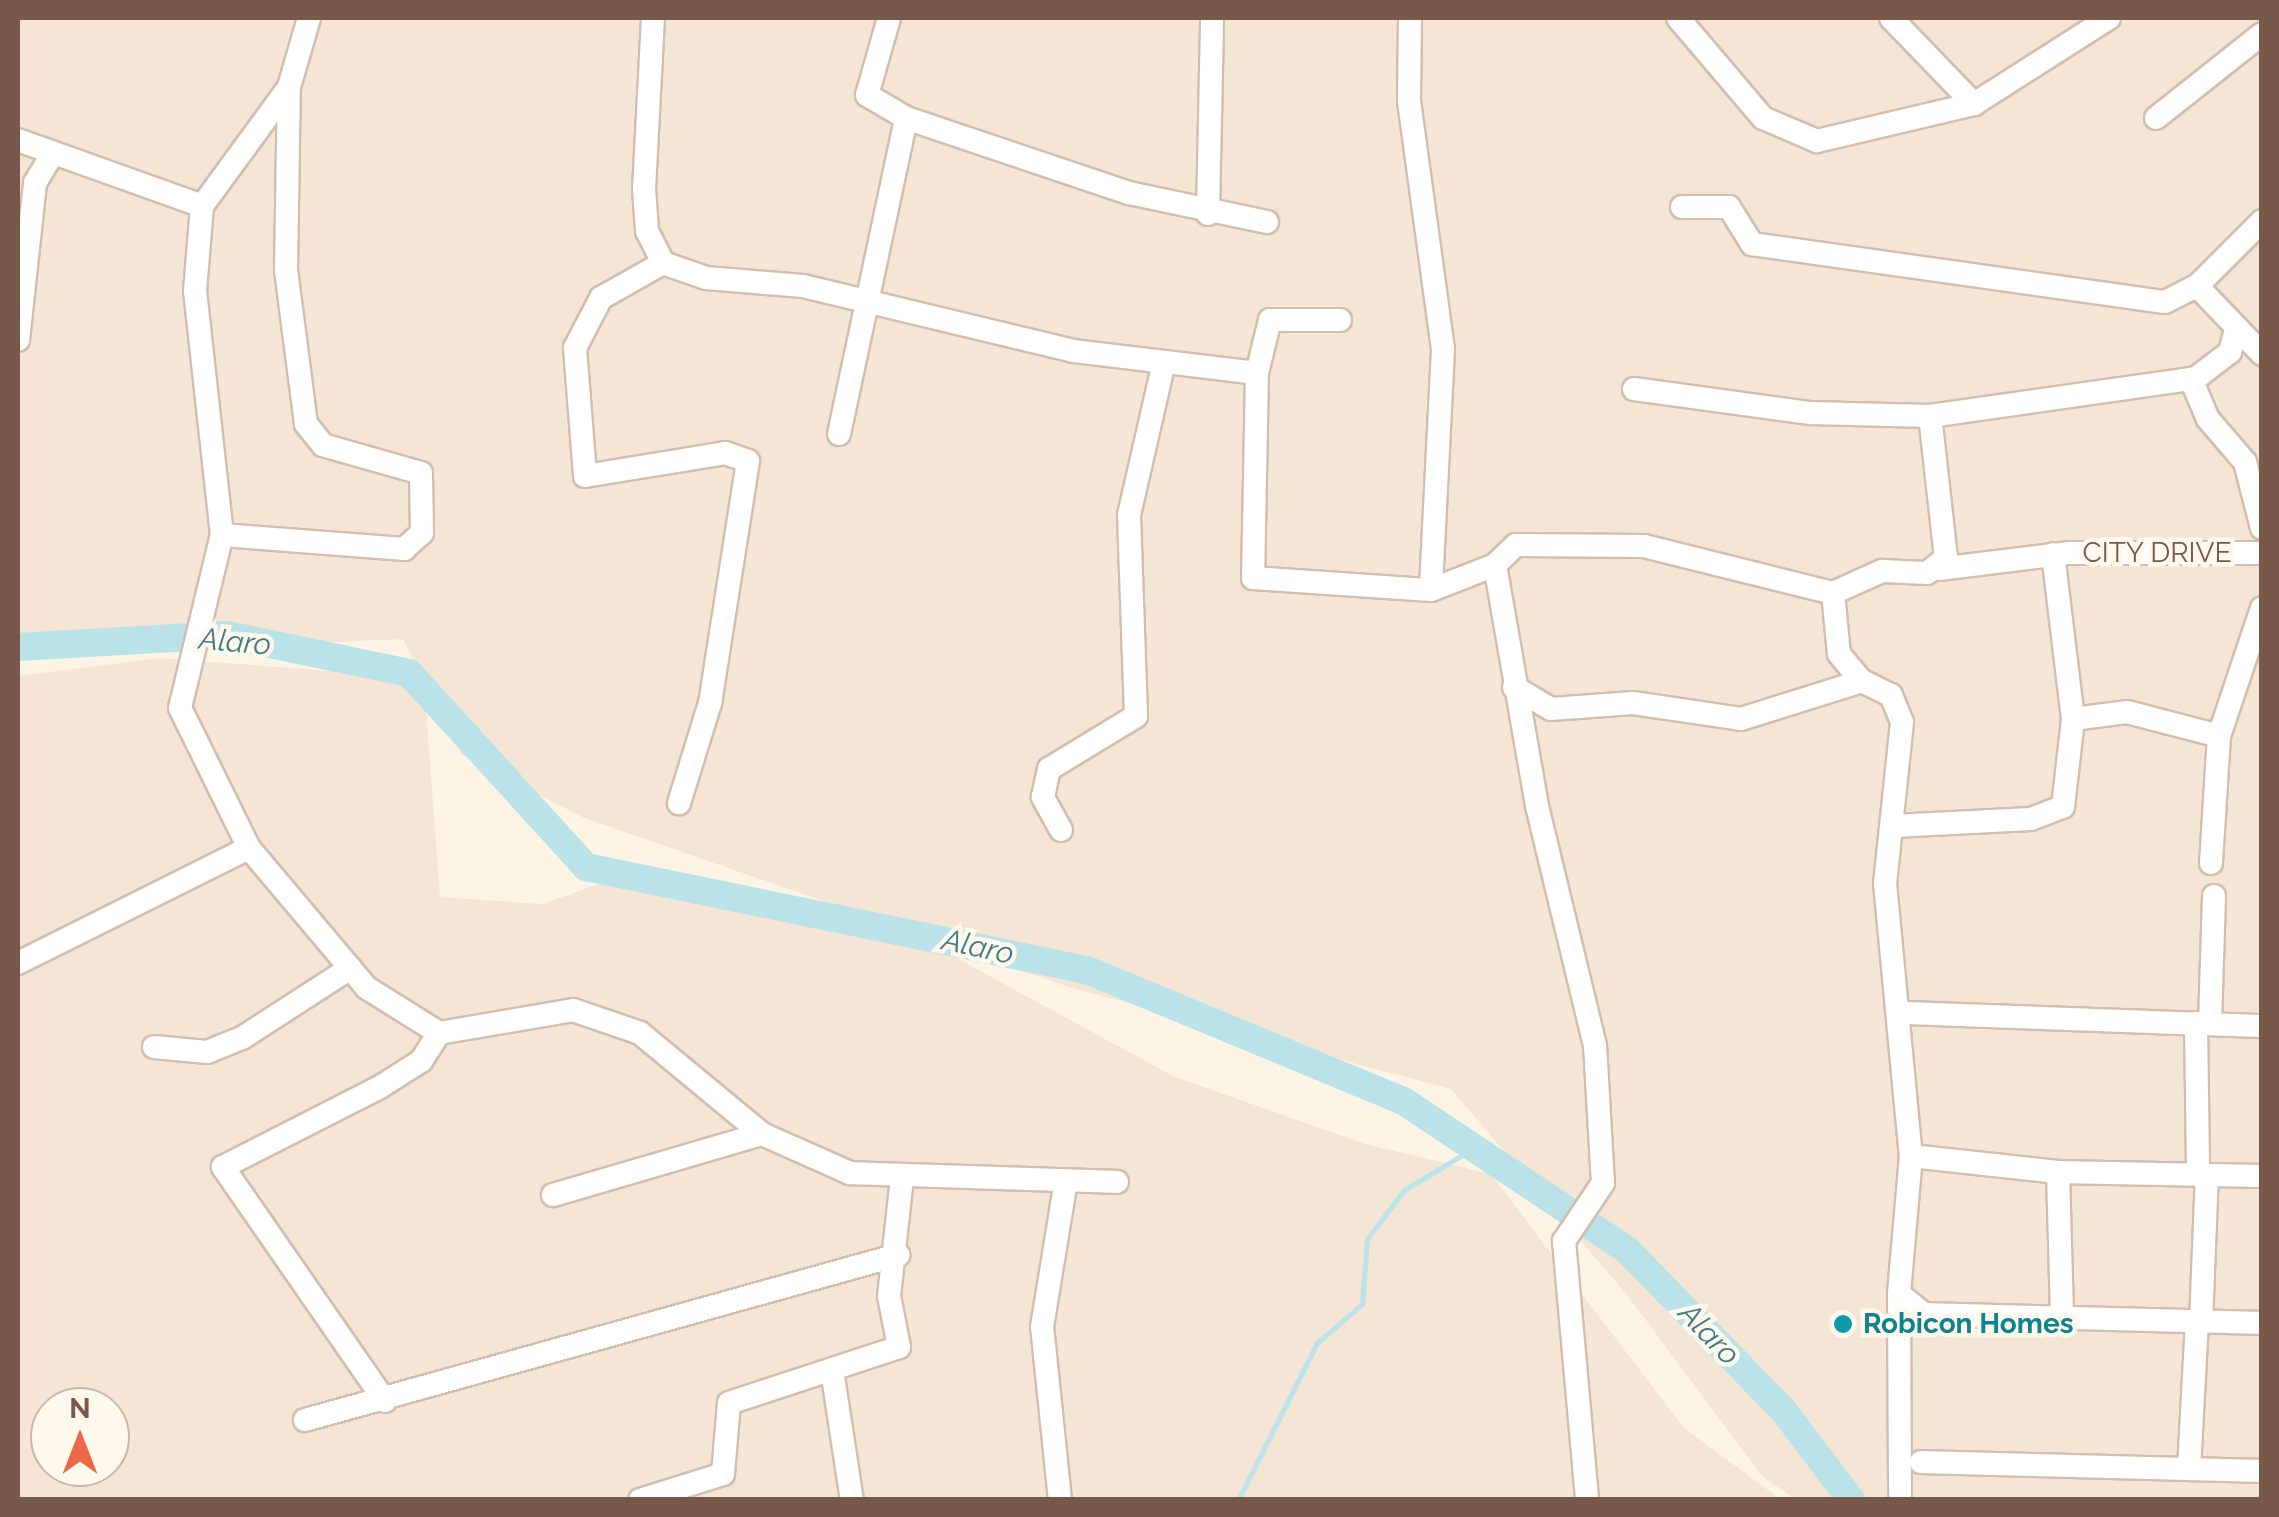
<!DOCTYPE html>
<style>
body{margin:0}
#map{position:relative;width:2279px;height:1517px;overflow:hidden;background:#fdf4e6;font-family:Raleway,sans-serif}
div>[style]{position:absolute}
.residential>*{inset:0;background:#f5e5d4}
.stream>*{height:5px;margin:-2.5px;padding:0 2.5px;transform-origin:2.5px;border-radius:2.5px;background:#b9e3e8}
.river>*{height:28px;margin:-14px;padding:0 14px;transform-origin:14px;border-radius:14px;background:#b9e3e8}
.roads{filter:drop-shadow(2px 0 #d2bdae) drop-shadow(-2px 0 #d2bdae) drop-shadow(0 2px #d2bdae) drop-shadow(0 -2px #d2bdae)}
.minor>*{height:22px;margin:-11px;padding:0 11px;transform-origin:11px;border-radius:11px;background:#fff}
.dots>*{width:28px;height:28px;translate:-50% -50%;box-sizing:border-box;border:5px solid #fff8ed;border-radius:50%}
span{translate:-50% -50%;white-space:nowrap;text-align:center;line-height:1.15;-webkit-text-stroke:9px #fff8ed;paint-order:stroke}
.street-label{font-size:28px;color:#785949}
.culture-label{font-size:28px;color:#0d838f;font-weight:700}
.left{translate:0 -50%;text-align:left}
.water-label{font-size:30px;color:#3f7b86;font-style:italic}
.frame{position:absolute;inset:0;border:20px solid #785949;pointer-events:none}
.north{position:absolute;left:30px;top:1387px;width:100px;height:100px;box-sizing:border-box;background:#fff8ed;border:2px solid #c9b8ab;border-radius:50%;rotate:0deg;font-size:28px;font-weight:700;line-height:40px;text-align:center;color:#785949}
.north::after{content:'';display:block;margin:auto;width:35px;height:45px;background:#ec6746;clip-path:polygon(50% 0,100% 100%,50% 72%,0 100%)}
</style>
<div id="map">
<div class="residential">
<i style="clip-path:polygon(evenodd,18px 18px,2261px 18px,2261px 1499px,1795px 1499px,1762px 1476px,1628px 1296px,1451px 1089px,1069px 987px,582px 817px,461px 754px,424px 681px,440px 897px,542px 904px,634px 872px,918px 937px,1175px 1077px,1365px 1144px,1491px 1174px,1683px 1427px,1780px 1499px,18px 1499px,18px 676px,160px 658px,423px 678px,403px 639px,18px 656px,18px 18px,50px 1407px,110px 1407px,110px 1467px,50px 1467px,50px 1407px)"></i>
</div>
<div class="stream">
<i style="left:1238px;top:1500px;width:176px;rotate:-63.3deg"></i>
<i style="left:1317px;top:1343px;width:60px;rotate:-40.9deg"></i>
<i style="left:1362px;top:1304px;width:65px;rotate:-85.6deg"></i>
<i style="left:1367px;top:1239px;width:61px;rotate:-52.9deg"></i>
<i style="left:1404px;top:1190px;width:82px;rotate:-31deg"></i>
</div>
<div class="river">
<i style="left:18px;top:647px;width:209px;rotate:-3.3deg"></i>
<i style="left:227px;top:635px;width:186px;rotate:11.8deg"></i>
<i style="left:409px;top:673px;width:263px;rotate:47.6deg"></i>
<i style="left:586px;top:867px;width:511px;rotate:11.62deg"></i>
<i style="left:1087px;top:970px;width:344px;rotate:22.5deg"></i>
<i style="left:1405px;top:1102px;width:268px;rotate:33.7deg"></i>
<i style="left:1628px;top:1251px;width:222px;rotate:45.7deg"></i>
<i style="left:1783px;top:1410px;width:113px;rotate:52.9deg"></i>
</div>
<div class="roads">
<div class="minor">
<i style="left:653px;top:18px;width:170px;rotate:93deg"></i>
<i style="left:644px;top:188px;width:43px;rotate:86deg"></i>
<i style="left:647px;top:231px;width:36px;rotate:63deg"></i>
<i style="left:663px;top:263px;width:46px;rotate:19.2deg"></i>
<i style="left:706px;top:278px;width:97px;rotate:4.7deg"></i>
<i style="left:803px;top:286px;width:278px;rotate:13.5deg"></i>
<i style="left:1073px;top:351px;width:185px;rotate:6.8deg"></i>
<i style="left:889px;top:18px;width:80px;rotate:105.9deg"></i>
<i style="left:867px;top:95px;width:45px;rotate:30.5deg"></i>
<i style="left:1410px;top:18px;width:83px;rotate:90.7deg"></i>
<i style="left:1409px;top:101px;width:251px;rotate:82.2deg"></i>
<i style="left:1443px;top:350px;width:240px;rotate:92.9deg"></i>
<i style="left:1678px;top:18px;width:131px;rotate:49.6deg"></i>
<i style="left:1763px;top:118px;width:59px;rotate:23.1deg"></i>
<i style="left:1817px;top:141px;width:161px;rotate:-13.3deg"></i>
<i style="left:1974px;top:104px;width:160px;rotate:-32.5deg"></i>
<i style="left:1891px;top:18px;width:120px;rotate:46deg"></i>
<i style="left:2156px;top:118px;width:135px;rotate:-38.4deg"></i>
<i style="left:18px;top:140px;width:195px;rotate:19.7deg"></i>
<i style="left:1682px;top:207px;width:47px"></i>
<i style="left:1729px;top:207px;width:44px;rotate:58.1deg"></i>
<i style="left:1752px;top:244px;width:417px;rotate:8deg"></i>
<i style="left:2165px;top:302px;width:36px;rotate:-27deg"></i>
<i style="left:2197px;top:286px;width:92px;rotate:-45deg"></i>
<i style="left:1208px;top:214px;width:196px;rotate:-88.8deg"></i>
<i style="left:663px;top:263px;width:71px;rotate:150.6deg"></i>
<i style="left:601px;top:298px;width:56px;rotate:117.5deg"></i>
<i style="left:575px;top:348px;width:128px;rotate:85.5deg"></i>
<i style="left:585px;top:476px;width:142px;rotate:-9.3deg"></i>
<i style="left:725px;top:453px;width:24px;rotate:19deg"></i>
<i style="left:748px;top:461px;width:245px;rotate:98.9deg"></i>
<i style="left:710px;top:703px;width:105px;rotate:107.2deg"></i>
<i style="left:2197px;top:286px;width:94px;rotate:46.3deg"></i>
<i style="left:1340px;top:320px;width:70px;rotate:180deg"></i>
<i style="left:1270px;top:320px;width:55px;rotate:103.8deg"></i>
<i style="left:1257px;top:373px;width:205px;rotate:91.1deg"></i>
<i style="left:1253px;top:578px;width:178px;rotate:3.9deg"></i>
<i style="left:1431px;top:590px;width:69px;rotate:-21.3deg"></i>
<i style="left:1495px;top:565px;width:29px;rotate:-44deg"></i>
<i style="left:1516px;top:545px;width:128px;rotate:0.4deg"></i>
<i style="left:1644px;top:546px;width:195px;rotate:14deg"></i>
<i style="left:18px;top:340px;width:158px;rotate:-83.8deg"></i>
<i style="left:35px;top:183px;width:35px;rotate:-59deg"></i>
<i style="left:2191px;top:379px;width:43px;rotate:67deg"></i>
<i style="left:2208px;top:419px;width:57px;rotate:49.3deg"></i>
<i style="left:2245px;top:462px;width:68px;rotate:75.6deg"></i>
<i style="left:1634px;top:389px;width:178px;rotate:7.8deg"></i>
<i style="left:1810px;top:413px;width:120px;rotate:1.4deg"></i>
<i style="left:839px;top:434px;width:323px;rotate:-78deg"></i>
<i style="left:906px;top:118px;width:235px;rotate:18.6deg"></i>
<i style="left:1129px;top:193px;width:141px;rotate:11.9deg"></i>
<i style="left:222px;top:535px;width:183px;rotate:4.4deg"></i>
<i style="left:404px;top:549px;width:24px;rotate:-42deg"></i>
<i style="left:422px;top:533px;width:60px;rotate:-91deg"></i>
<i style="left:421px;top:473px;width:102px;rotate:-164.1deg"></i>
<i style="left:323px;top:445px;width:27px;rotate:-129deg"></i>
<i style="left:306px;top:424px;width:155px;rotate:-97.4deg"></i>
<i style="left:286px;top:270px;width:183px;rotate:-89.1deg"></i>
<i style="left:1495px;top:565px;width:245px;rotate:80.1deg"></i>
<i style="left:1537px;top:806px;width:246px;rotate:76.4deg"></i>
<i style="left:1595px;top:1045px;width:138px;rotate:86.7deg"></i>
<i style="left:1603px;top:1183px;width:70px;rotate:123.9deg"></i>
<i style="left:1564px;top:1241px;width:260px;rotate:84.9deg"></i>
<i style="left:1939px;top:569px;width:132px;rotate:-7deg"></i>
<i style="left:2070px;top:553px;width:192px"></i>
<i style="left:1833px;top:593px;width:61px;rotate:84.4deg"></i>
<i style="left:1839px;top:654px;width:35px;rotate:50deg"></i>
<i style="left:1862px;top:681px;width:32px;rotate:26deg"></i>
<i style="left:1891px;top:695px;width:29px;rotate:68deg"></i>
<i style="left:1902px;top:722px;width:162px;rotate:96deg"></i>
<i style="left:1885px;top:883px;width:274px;rotate:84.6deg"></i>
<i style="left:1911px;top:1156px;width:139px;rotate:95deg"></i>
<i style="left:1899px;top:1294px;width:199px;rotate:89.7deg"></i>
<i style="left:1833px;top:593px;width:54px;rotate:-24.2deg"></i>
<i style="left:1882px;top:571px;width:45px;rotate:2.5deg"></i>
<i style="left:1927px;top:573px;width:24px;rotate:-38deg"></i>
<i style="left:1946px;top:558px;width:143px;rotate:-96.4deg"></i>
<i style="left:1930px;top:416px;width:269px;rotate:-8.1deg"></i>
<i style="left:2196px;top:378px;width:43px;rotate:-37.4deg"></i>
<i style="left:2230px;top:352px;width:24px;rotate:-75deg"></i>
<i style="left:1514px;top:687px;width:43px;rotate:30.7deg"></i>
<i style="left:1551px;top:709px;width:82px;rotate:-4.2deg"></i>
<i style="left:1633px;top:703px;width:109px;rotate:8.4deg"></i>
<i style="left:1741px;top:719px;width:127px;rotate:-17.4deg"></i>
<i style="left:2073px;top:719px;width:54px;rotate:-7.4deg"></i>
<i style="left:2127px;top:712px;width:95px;rotate:14.6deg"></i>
<i style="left:2219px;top:736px;width:135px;rotate:-71.4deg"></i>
<i style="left:1893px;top:826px;width:138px;rotate:-2.9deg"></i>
<i style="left:2031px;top:819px;width:34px;rotate:-21deg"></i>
<i style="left:2063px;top:807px;width:89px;rotate:-83.5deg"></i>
<i style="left:2073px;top:719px;width:166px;rotate:-96.9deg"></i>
<i style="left:1061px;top:830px;width:38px;rotate:-119deg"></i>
<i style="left:1043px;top:797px;width:29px;rotate:-78deg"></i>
<i style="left:1049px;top:769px;width:102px;rotate:-31.3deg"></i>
<i style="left:1136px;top:716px;width:201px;rotate:-92deg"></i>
<i style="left:1129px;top:515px;width:153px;rotate:-77.1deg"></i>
<i style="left:249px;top:848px;width:183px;rotate:49.9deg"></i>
<i style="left:367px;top:988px;width:85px;rotate:32deg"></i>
<i style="left:2211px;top:863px;width:127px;rotate:-86.4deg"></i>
<i style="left:18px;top:963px;width:258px;rotate:-26.5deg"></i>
<i style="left:249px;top:848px;width:156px;rotate:-116.2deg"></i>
<i style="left:180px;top:708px;width:178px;rotate:-76.4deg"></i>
<i style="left:222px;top:535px;width:245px;rotate:-96.3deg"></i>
<i style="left:195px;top:291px;width:85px;rotate:-85.3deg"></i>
<i style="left:202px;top:206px;width:147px;rotate:-53.8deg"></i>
<i style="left:289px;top:87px;width:72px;rotate:-73.8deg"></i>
<i style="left:1904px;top:1013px;width:358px;rotate:2.1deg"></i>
<i style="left:2196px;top:1023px;width:152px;rotate:89.2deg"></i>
<i style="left:2210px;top:1024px;width:128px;rotate:-88.2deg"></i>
<i style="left:154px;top:1047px;width:53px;rotate:5.4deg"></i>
<i style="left:207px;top:1052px;width:38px;rotate:-22deg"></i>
<i style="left:242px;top:1038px;width:129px;rotate:-32.9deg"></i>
<i style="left:1911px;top:1156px;width:148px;rotate:6.2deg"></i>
<i style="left:2058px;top:1172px;width:204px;rotate:1.1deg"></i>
<i style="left:2058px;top:1172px;width:146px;rotate:88.4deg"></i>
<i style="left:553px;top:1195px;width:218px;rotate:-16.3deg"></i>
<i style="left:1899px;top:1294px;width:32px;rotate:39deg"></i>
<i style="left:1924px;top:1314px;width:338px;rotate:1.5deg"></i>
<i style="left:2201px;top:1322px;width:147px;rotate:-87.7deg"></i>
<i style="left:832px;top:1370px;width:132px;rotate:81.3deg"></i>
<i style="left:385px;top:1401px;width:285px;rotate:-124.7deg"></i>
<i style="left:223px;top:1167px;width:176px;rotate:-27deg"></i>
<i style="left:380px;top:1087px;width:49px;rotate:-32.4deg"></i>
<i style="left:421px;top:1061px;width:33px;rotate:-57deg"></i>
<i style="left:439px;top:1033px;width:136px;rotate:-9.7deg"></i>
<i style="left:573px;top:1010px;width:71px;rotate:18.9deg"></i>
<i style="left:640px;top:1033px;width:158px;rotate:39.6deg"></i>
<i style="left:762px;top:1134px;width:96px;rotate:23.9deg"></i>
<i style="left:850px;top:1173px;width:267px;rotate:1.9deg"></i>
<i style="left:305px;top:1420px;width:616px;rotate:-15.55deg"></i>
<i style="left:1921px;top:1462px;width:341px;rotate:1.5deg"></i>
<i style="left:2189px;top:1469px;width:147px;rotate:-86.9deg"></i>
<i style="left:640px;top:1500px;width:87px;rotate:-17.4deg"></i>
<i style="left:723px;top:1474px;width:71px;rotate:-85.2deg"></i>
<i style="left:729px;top:1403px;width:179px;rotate:-18.2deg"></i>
<i style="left:899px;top:1347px;width:52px;rotate:-101.1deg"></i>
<i style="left:889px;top:1296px;width:119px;rotate:-83.7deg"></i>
<i style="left:1060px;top:1500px;width:174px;rotate:-95.9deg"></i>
<i style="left:1042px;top:1327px;width:142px;rotate:-80.7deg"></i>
</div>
</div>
<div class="dots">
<i style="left:1843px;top:1324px;background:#0f9aa8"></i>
</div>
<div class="street-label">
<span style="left:2157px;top:553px">CITY DRIVE</span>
</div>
<div class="culture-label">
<span class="left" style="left:1863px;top:1324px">Robicon Homes</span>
</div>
<div class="water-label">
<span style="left:235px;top:642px;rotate:5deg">Alaro</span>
<span style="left:978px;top:947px;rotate:12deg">Alaro</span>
<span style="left:1709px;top:1334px;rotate:46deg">Alaro</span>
</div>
<div class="frame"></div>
<div class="north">N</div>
</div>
